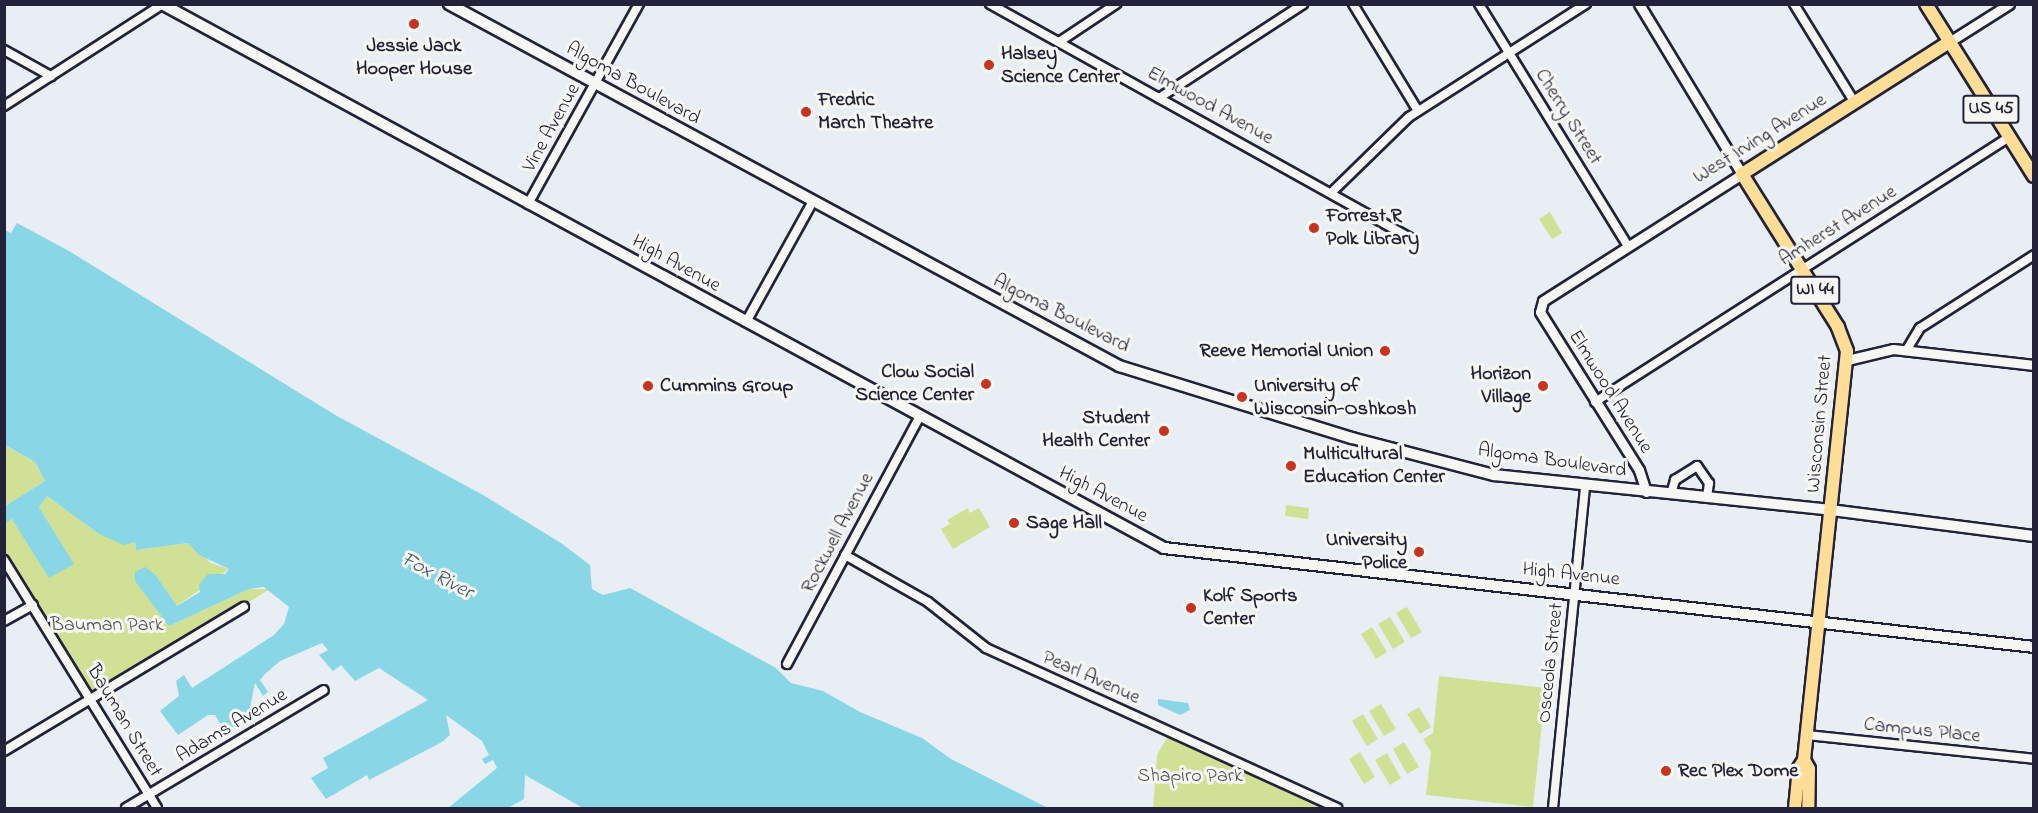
<!DOCTYPE html>
<style>
body{margin:0}
#map{position:relative;width:2038px;height:813px;overflow:hidden;background:#e9eef4;font-family:"Indie Flower",sans-serif}
div>[style]{position:absolute}
.green>*{inset:0;background:#d0e195}
.water>*{inset:0;background:#89d6e7}
.roads{filter:drop-shadow(2px 0 #22223b) drop-shadow(-2px 0 #22223b) drop-shadow(0 2px #22223b) drop-shadow(0 -2px #22223b)}
.minor>*{height:8px;margin:-4px;padding:0 4px;transform-origin:4px;border-radius:4px;background:#f6f6f2}
.tertiary>*{height:9px;margin:-4.5px;padding:0 4.5px;transform-origin:4.5px;border-radius:4.5px;background:#f6f6f2}
.secondary>*{height:10px;margin:-5px;padding:0 5px;transform-origin:5px;border-radius:5px;background:#f6f6f2}
.primary>*{height:12px;margin:-6px;padding:0 6px;transform-origin:6px;border-radius:6px;background:#fedd96}
.dots>*{width:16px;height:16px;translate:-50% -50%;box-sizing:border-box;border:3px solid #f6f6f2;border-radius:50%}
span{translate:-50% -50%;white-space:nowrap;text-align:center;line-height:1.15;-webkit-text-stroke:6px #f6f6f2;paint-order:stroke}
.shield-label span{padding:2px 4px;background:#f6f6f2;border:2px solid;border-radius:4px;-webkit-text-stroke-width:0}
.shield-label{font-size:18px;color:#22223b;font-weight:700}
.poi-label{font-size:20px;color:#22223b;font-weight:700}
.left{translate:0 -50%;text-align:left}
.right{translate:-100% -50%;text-align:right}
.street-label{font-size:20px;color:#22223b}
.park-label{font-size:20px;color:#4e5252}
.water-label{font-size:21px;color:#41586f;font-style:italic}
.frame{position:absolute;inset:0;border:6px solid #22223b;pointer-events:none}
</style>
<div id="map">
<div class="green">
<i style="clip-path:polygon(1550px 212px,1562px 233px,1552px 239px,1539px 219px)"></i>
<i style="clip-path:polygon(4px 445px,35px 462px,45px 481px,5px 506px)"></i>
<i style="clip-path:polygon(47px 496px,99px 534px,135px 542px,136px 550px,188px 543px,211px 563px,229px 569px,177px 606px,155px 574px,149px 571px,138px 582px,169px 626px,249px 589px,270px 589px,92px 699px,5px 560px,4px 522px,12px 519px,73px 563px,39px 507px)"></i>
<i style="clip-path:polygon(1286px 505px,1309px 508px,1308px 519px,1285px 516px)"></i>
<i style="clip-path:polygon(968px 508px,970px 513px,979px 508px,990px 527px,953px 549px,941px 529px,950px 524px,947px 520px)"></i>
<i style="clip-path:polygon(1407px 607px,1422px 632px,1411px 638px,1396px 613px)"></i>
<i style="clip-path:polygon(1390px 617px,1405px 642px,1393px 649px,1378px 624px)"></i>
<i style="clip-path:polygon(1372px 627px,1387px 652px,1376px 659px,1361px 634px)"></i>
<i style="clip-path:polygon(1439px 676px,1546px 688px,1533px 807px,1426px 795px,1431px 752px,1423px 739px,1433px 733px)"></i>
<i style="clip-path:polygon(1381px 704px,1396px 729px,1384px 736px,1369px 711px)"></i>
<i style="clip-path:polygon(1419px 707px,1431px 727px,1420px 734px,1407px 714px)"></i>
<i style="clip-path:polygon(1363px 714px,1378px 739px,1367px 746px,1352px 721px)"></i>
<i style="clip-path:polygon(1170px 732px,1302px 793px,1325px 808px,1153px 808px,1157px 755px)"></i>
<i style="clip-path:polygon(1404px 742px,1419px 767px,1407px 774px,1393px 749px)"></i>
<i style="clip-path:polygon(1360px 752px,1375px 777px,1364px 784px,1349px 759px)"></i>
<i style="clip-path:polygon(1387px 753px,1401px 778px,1390px 785px,1375px 760px)"></i>
</div>
<div class="water">
<i style="clip-path:polygon(17px 223px,69px 251px,337px 416px,483px 495px,561px 543px,590px 565px,592px 589px,603px 595px,630px 588px,776px 668px,791px 683px,823px 691px,860px 712px,922px 738px,951px 759px,1048px 808px,583px 808px,525px 775px,524px 799px,508px 808px,448px 808px,497px 768px,493px 760px,485px 764px,482px 759px,489px 755px,482px 741px,446px 715px,450px 735px,442px 742px,369px 780px,367px 775px,326px 799px,311px 778px,328px 768px,323px 758px,428px 700px,379px 668px,355px 681px,341px 665px,333px 671px,319px 655px,328px 650px,322px 643px,280px 661px,265px 674px,260px 680px,268px 692px,263px 696px,255px 683px,249px 713px,226px 733px,215px 715px,208px 715px,178px 735px,160px 711px,179px 696px,176px 681px,184px 675px,192px 688px,274px 635px,284px 624px,289px 607px,264px 587px,249px 589px,169px 626px,135px 581px,135px 572px,145px 567px,155px 574px,177px 606px,200px 592px,199px 585px,208px 574px,225px 574px,229px 569px,199px 555px,188px 543px,136px 550px,135px 542px,124px 545px,99px 534px,47px 496px,39px 507px,74px 564px,49px 578px,12px 519px,5px 523px,5px 506px,45px 481px,35px 462px,5px 445px,5px 230px,11px 233px)"></i>
<i style="clip-path:polygon(1158px 699px,1188px 703px,1190px 710px,1180px 715px,1158px 705px)"></i>
</div>
<div class="roads">
<div class="minor">
<i style="left:990px;top:4px;width:484px;rotate:29.1deg"></i>
<i style="left:1353px;top:4px;width:125px;rotate:58.7deg"></i>
<i style="left:1479px;top:4px;width:284px;rotate:58.4deg"></i>
<i style="left:1794px;top:4px;width:116px;rotate:58.4deg"></i>
<i style="left:1059px;top:42px;width:69px;rotate:-33.7deg"></i>
<i style="left:4px;top:50px;width:54px;rotate:29deg"></i>
<i style="left:1159px;top:98px;width:172px;rotate:-33.1deg"></i>
<i style="left:4px;top:106px;width:189px;rotate:-32.7deg"></i>
<i style="left:1331px;top:193px;width:109px;rotate:-44.3deg"></i>
<i style="left:1409px;top:117px;width:210px;rotate:-32.6deg"></i>
<i style="left:528px;top:204px;width:229px;rotate:-61deg"></i>
<i style="left:746px;top:322px;width:138px;rotate:-61deg"></i>
<i style="left:1906px;top:351px;width:27px;rotate:-59deg"></i>
<i style="left:1920px;top:328px;width:135px;rotate:-32.6deg"></i>
<i style="left:1595px;top:402px;width:492px;rotate:-32.6deg"></i>
<i style="left:1671px;top:494px;width:15px;rotate:-74deg"></i>
<i style="left:1675px;top:480px;width:26px;rotate:-32deg"></i>
<i style="left:1697px;top:466px;width:21px;rotate:55deg"></i>
<i style="left:1709px;top:483px;width:15px;rotate:98deg"></i>
<i style="left:845px;top:555px;width:95px;rotate:29.5deg"></i>
<i style="left:928px;top:602px;width:74px;rotate:38.4deg"></i>
<i style="left:986px;top:648px;width:386px;rotate:24.5deg"></i>
<i style="left:4px;top:560px;width:291px;rotate:58.3deg"></i>
<i style="left:4px;top:621px;width:33px;rotate:-29deg"></i>
<i style="left:787px;top:664px;width:279px;rotate:-61.8deg"></i>
<i style="left:1807px;top:735px;width:228px;rotate:6deg"></i>
<i style="left:4px;top:751px;width:280px;rotate:-31deg"></i>
<i style="left:126px;top:808px;width:230px;rotate:-30.8deg"></i>
<i style="left:1553px;top:808px;width:325px;rotate:-84.3deg"></i>
</div>
<div class="tertiary">
<i style="left:1639px;top:4px;width:199px;rotate:58.8deg"></i>
<i style="left:1742px;top:174px;width:236px;rotate:147.5deg"></i>
<i style="left:1543px;top:301px;width:11px;rotate:105deg"></i>
<i style="left:1540px;top:312px;width:186px;rotate:57.9deg"></i>
<i style="left:1639px;top:470px;width:23px;rotate:72deg"></i>
<i style="left:1949px;top:42px;width:71px;rotate:-32.3deg"></i>
<i style="left:1847px;top:360px;width:47px;rotate:-13.4deg"></i>
<i style="left:1893px;top:349px;width:142px;rotate:6.5deg"></i>
</div>
<div class="secondary">
<i style="left:162px;top:4px;width:1140px;rotate:28.5deg"></i>
<i style="left:1164px;top:548px;width:876px;rotate:6.49deg"></i>
<i style="left:449px;top:4px;width:762px;rotate:28.38deg"></i>
<i style="left:1119px;top:366px;width:244px;rotate:17.2deg"></i>
<i style="left:1352px;top:438px;width:147px;rotate:14.6deg"></i>
<i style="left:1494px;top:475px;width:339px;rotate:5.9deg"></i>
<i style="left:1831px;top:510px;width:205px;rotate:7.3deg"></i>
</div>
<div class="primary">
<i style="left:1926px;top:4px;width:203px;rotate:57.9deg"></i>
<i style="left:1804px;top:760px;width:10px;rotate:61deg"></i>
<i style="left:1809px;top:769px;width:39px;rotate:91deg"></i>
<i style="left:1795px;top:808px;width:40px;rotate:-84.3deg"></i>
<i style="left:1799px;top:768px;width:9px;rotate:-58deg"></i>
<i style="left:1804px;top:760px;width:411px;rotate:-84deg"></i>
<i style="left:1847px;top:351px;width:26px;rotate:-111deg"></i>
<i style="left:1838px;top:327px;width:181px;rotate:-122.1deg"></i>
<i style="left:1742px;top:174px;width:246px;rotate:-32.5deg"></i>
</div>
</div>
<div class="dots">
<i style="left:414px;top:24px;background:#c8321e"></i>
<i style="left:989px;top:65px;background:#c8321e"></i>
<i style="left:806px;top:112px;background:#c8321e"></i>
<i style="left:1314px;top:228px;background:#c8321e"></i>
<i style="left:1385px;top:351px;background:#c8321e"></i>
<i style="left:986px;top:384px;background:#c8321e"></i>
<i style="left:648px;top:386px;background:#c8321e"></i>
<i style="left:1543px;top:386px;background:#c8321e"></i>
<i style="left:1242px;top:397px;background:#c8321e"></i>
<i style="left:1164px;top:431px;background:#c8321e"></i>
<i style="left:1291px;top:466px;background:#c8321e"></i>
<i style="left:1014px;top:523px;background:#c8321e"></i>
<i style="left:1419px;top:552px;background:#c8321e"></i>
<i style="left:1191px;top:608px;background:#c8321e"></i>
<i style="left:1666px;top:771px;background:#c8321e"></i>
</div>
<div class="shield-label">
<span style="left:1991px;top:109px">US 45</span>
<span style="left:1815px;top:290px">WI 44</span>
</div>
<div class="poi-label">
<span style="left:414px;top:58px">Jessie Jack<br>Hooper House</span>
<span class="left" style="left:1001px;top:66px">Halsey<br>Science Center</span>
<span class="left" style="left:818px;top:112px">Fredric<br>March Theatre</span>
<span class="left" style="left:1326px;top:228px">Forrest R<br>Polk Library</span>
<span class="right" style="left:1373px;top:351px">Reeve Memorial Union</span>
<span class="right" style="left:974px;top:384px">Clow Social<br>Science Center</span>
<span class="right" style="left:1531px;top:386px">Horizon<br>Village</span>
<span class="left" style="left:660px;top:386px">Cummins Group</span>
<span class="left" style="left:1254px;top:398px">University of<br>Wisconsin-Oshkosh</span>
<span class="right" style="left:1150px;top:430px">Student<br>Health Center</span>
<span class="left" style="left:1303px;top:466px">Multicultural<br>Education Center</span>
<span class="left" style="left:1026px;top:523px">Sage Hall</span>
<span class="right" style="left:1407px;top:552px">University<br>Police</span>
<span class="left" style="left:1203px;top:608px">Kolf Sports<br>Center</span>
<span class="left" style="left:1678px;top:771px">Rec Plex Dome</span>
</div>
<div class="street-label">
<span style="left:633px;top:84px;rotate:29deg">Algoma Boulevard</span>
<span style="left:1210px;top:106px;rotate:29deg">Elmwood Avenue</span>
<span style="left:1568px;top:117px;rotate:58deg">Cherry Street</span>
<span style="left:552px;top:128px;rotate:-61deg">Vine Avenue</span>
<span style="left:1760px;top:139px;rotate:-32deg">West Irving Avenue</span>
<span style="left:1838px;top:226px;rotate:-32deg">Amherst Avenue</span>
<span style="left:676px;top:264px;rotate:29deg">High Avenue</span>
<span style="left:1061px;top:314px;rotate:27deg">Algoma Boulevard</span>
<span style="left:1610px;top:392px;rotate:58deg">Elmwood Avenue</span>
<span style="left:1820px;top:424px;rotate:-85deg">Wisconsin Street</span>
<span style="left:1552px;top:461px;rotate:8deg">Algoma Boulevard</span>
<span style="left:1103px;top:495px;rotate:28deg">High Avenue</span>
<span style="left:838px;top:533px;rotate:-62deg">Rockwell Avenue</span>
<span style="left:1571px;top:575px;rotate:6deg">High Avenue</span>
<span style="left:1551px;top:663px;rotate:-84deg">Osceola Street</span>
<span style="left:1091px;top:678px;rotate:24deg">Pearl Avenue</span>
<span style="left:124px;top:721px;rotate:59deg">Bauman Street</span>
<span style="left:232px;top:726px;rotate:-31deg">Adams Avenue</span>
<span style="left:1922px;top:731px;rotate:6deg">Campus Place</span>
</div>
<div class="park-label">
<span style="left:107px;top:625px">Bauman Park</span>
<span style="left:1190px;top:776px">Shapiro Park</span>
</div>
<div class="water-label">
<span style="left:437px;top:576px;rotate:28deg">Fox River</span>
</div>
<div class="frame"></div>
</div>
